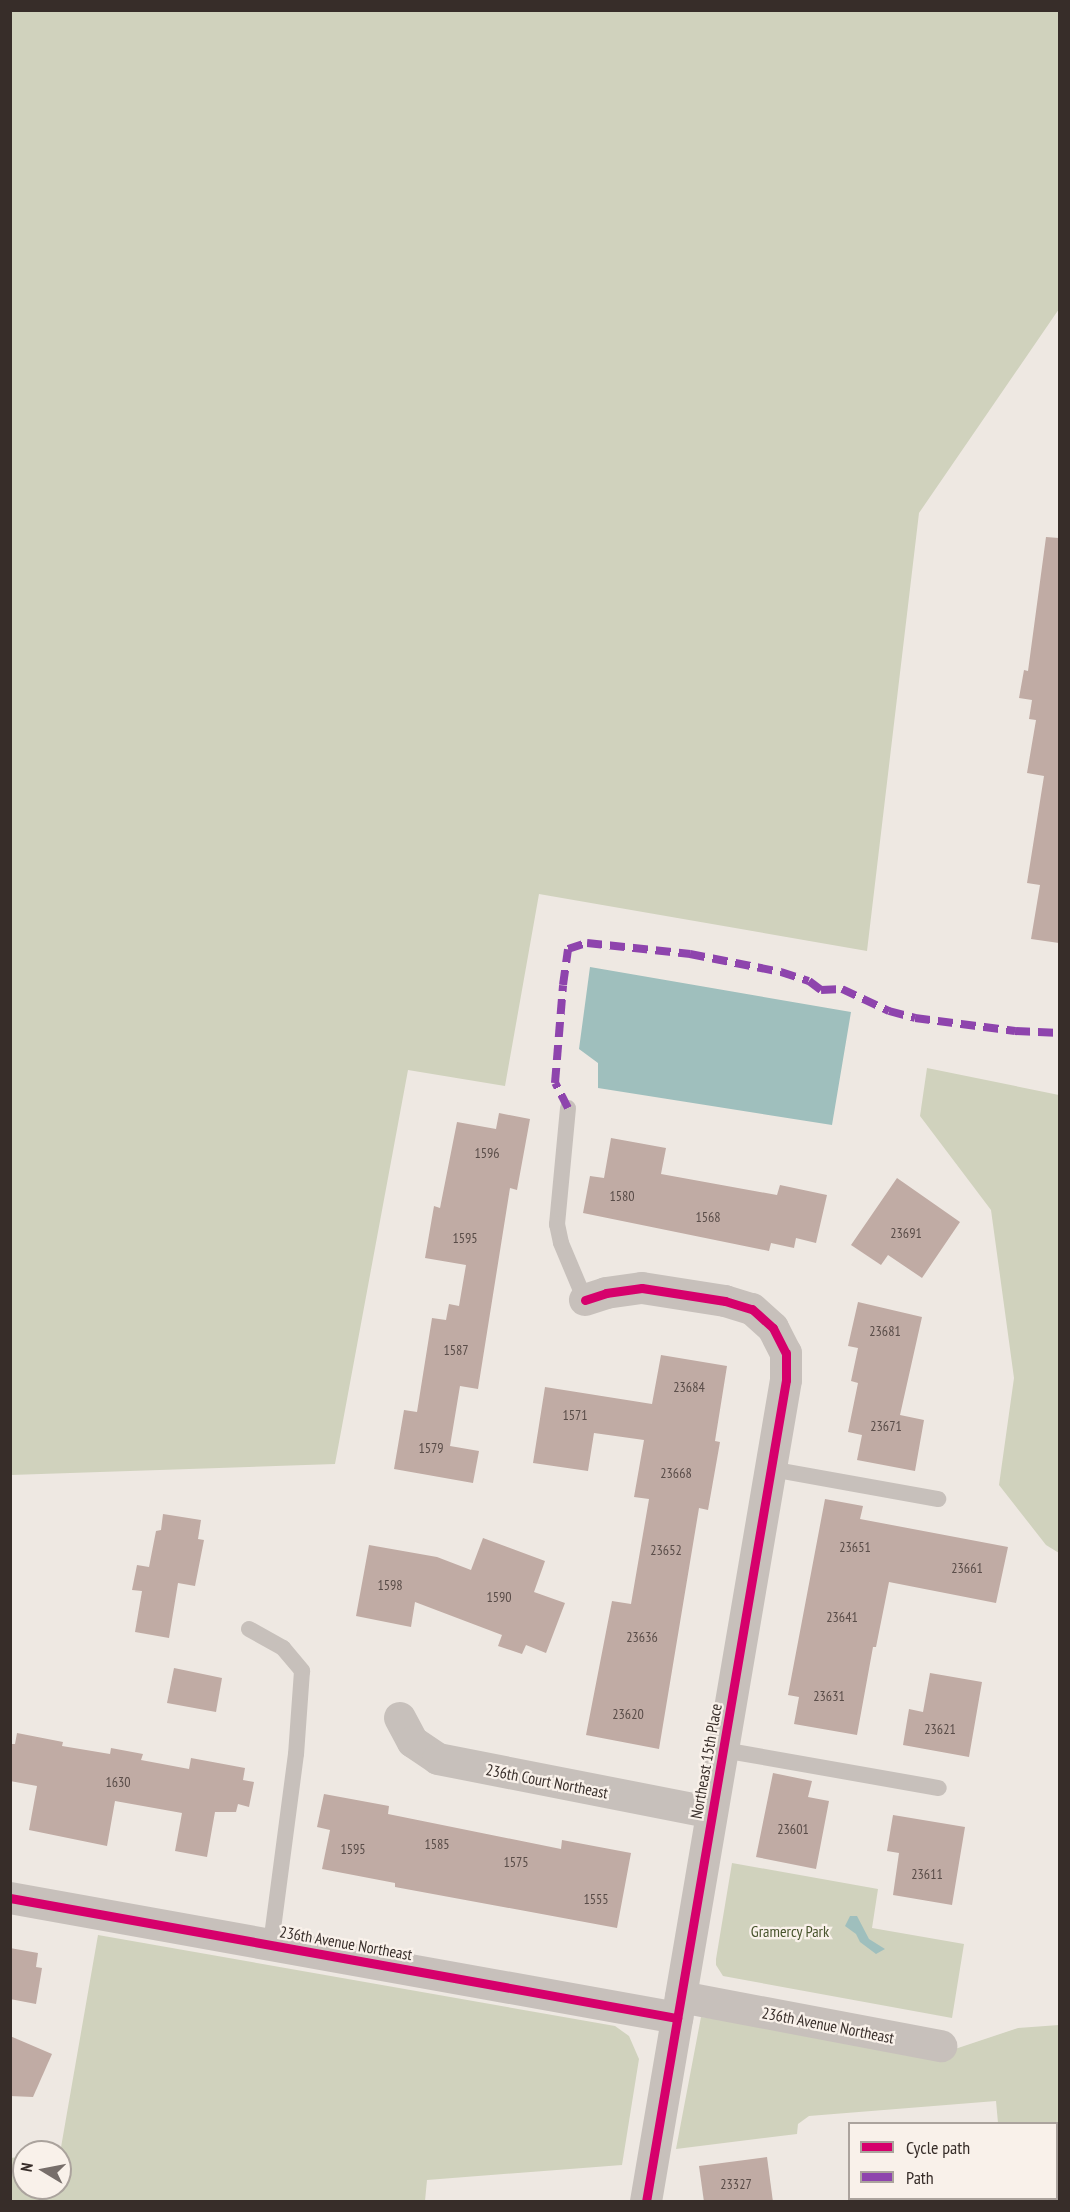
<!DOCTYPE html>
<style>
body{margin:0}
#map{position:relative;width:1070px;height:2212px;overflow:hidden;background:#eee8e2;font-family:"PT Sans Narrow",sans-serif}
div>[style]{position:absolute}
.green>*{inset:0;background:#d0d2bd}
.water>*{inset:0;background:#9fbfbd}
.building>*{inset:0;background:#c0aba4}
.service>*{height:16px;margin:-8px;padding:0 8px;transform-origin:8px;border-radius:8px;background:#c7c0bb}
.minor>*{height:32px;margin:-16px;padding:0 16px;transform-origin:16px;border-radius:16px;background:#c7c0bb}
.quiet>*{height:8px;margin-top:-4px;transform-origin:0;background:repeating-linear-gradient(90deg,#8e44ad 0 15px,transparent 0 23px)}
.cycleway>*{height:9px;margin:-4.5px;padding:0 4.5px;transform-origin:4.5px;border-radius:4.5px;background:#d6006c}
span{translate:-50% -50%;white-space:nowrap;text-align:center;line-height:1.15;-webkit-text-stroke:4.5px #f9f1ea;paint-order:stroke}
.number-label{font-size:14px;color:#594c48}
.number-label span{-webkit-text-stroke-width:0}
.street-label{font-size:16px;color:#372d29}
.park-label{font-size:16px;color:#49552e}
.frame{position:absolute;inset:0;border:12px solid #372d29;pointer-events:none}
.legend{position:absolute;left:848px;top:2122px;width:210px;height:78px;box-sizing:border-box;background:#f9f1ea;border:2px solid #aba39d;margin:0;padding:8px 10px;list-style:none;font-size:18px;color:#372d29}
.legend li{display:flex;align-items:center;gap:12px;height:30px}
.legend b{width:30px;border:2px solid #aba39d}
.north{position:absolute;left:12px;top:2140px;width:60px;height:60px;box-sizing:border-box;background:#f9f1ea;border:2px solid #aba39d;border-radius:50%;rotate:280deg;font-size:16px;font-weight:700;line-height:24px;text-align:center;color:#372d29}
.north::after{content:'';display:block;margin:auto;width:21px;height:27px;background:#776e6a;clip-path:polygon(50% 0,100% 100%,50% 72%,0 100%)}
</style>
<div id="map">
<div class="green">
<i style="clip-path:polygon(10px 11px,1059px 11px,1059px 309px,919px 513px,867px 951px,539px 894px,505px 1086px,408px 1070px,335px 1464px,11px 1475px)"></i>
<i style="clip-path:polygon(927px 1068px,1059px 1095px,1059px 1553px,1046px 1545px,999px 1485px,1014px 1378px,991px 1210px,920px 1116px)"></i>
<i style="clip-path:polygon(732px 1863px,878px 1889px,872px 1928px,964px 1944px,952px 2018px,723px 1976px,716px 1965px,716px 1959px)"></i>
<i style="clip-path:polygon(98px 1935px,615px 2026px,629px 2036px,639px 2059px,622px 2165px,427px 2180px,425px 2201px,11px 2201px,11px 2158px,24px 2156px,24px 2188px,60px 2188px,60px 2153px)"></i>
<i style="clip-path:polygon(701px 2017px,949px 2051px,1018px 2028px,1059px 2025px,1059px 2201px,1003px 2201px,1003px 2199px,1056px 2198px,1056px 2124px,998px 2123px,996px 2101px,809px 2116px,798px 2124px,797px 2134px,676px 2149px)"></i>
</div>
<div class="water">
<i style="clip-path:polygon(590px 967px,851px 1012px,832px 1125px,598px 1088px,598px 1063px,579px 1049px)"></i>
<i style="clip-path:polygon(850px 1916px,857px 1916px,869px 1939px,885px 1949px,876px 1954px,860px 1942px,856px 1934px,845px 1926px)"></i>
<i style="clip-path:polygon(1057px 2158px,1059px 2161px,1059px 2201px,1030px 2201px,1030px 2199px,1056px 2198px)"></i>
</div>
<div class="building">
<i style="clip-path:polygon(1046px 537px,1059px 538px,1059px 943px,1031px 939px,1040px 885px,1027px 883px,1044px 776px,1027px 773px,1036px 720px,1029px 719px,1032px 700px,1019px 698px,1024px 670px,1028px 671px)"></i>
<i style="clip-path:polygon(499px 1113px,530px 1119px,517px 1190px,510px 1188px,478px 1389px,460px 1386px,450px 1446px,479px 1451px,473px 1483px,394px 1469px,404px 1410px,417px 1412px,432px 1318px,446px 1320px,449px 1304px,459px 1306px,466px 1265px,425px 1258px,434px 1206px,440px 1208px,457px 1122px,496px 1129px)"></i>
<i style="clip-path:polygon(611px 1138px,666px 1148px,661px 1174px,777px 1195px,780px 1185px,827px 1195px,816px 1243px,796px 1238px,794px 1248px,771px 1243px,769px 1251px,583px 1213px,590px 1176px,604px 1178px)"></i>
<i style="clip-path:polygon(897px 1178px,960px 1222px,922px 1278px,888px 1255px,881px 1265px,851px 1245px)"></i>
<i style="clip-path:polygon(858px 1302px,922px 1317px,900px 1415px,924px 1420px,915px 1471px,857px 1460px,862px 1435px,848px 1432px,858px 1383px,851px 1381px,858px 1348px,848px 1346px)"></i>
<i style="clip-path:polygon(661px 1355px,727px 1366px,715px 1441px,720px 1442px,708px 1510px,699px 1508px,659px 1749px,586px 1735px,612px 1601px,631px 1604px,649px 1499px,634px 1497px,644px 1440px,594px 1433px,588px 1471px,533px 1463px,545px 1387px,652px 1404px)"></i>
<i style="clip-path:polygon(825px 1499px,863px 1506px,860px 1519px,1008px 1547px,996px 1603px,889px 1582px,876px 1647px,873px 1647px,857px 1735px,794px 1724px,799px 1697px,788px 1695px)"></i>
<i style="clip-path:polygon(163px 1514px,201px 1520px,198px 1539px,204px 1540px,195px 1586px,178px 1583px,169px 1638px,135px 1632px,142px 1591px,132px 1590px,137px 1565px,149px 1567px,156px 1531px,161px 1530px)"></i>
<i style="clip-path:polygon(483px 1538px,545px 1561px,534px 1592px,565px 1603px,546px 1653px,526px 1645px,522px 1654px,498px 1646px,502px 1635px,415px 1602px,411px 1627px,356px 1616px,369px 1545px,437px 1557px,471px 1570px)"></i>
<i style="clip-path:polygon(174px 1668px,222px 1678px,216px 1712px,167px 1703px)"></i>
<i style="clip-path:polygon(930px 1673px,982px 1682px,969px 1757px,903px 1745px,909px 1709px,923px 1712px)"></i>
<i style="clip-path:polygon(17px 1733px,63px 1742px,62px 1746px,110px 1754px,111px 1748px,143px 1754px,141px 1760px,189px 1769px,191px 1758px,245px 1768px,243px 1780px,254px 1782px,249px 1807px,238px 1804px,236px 1812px,215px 1812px,207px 1857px,175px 1851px,182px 1813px,115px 1801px,107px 1846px,29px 1830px,37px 1786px,10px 1781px,10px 1744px,15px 1744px)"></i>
<i style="clip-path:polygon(773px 1773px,812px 1781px,808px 1797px,829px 1801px,816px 1869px,756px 1857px)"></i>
<i style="clip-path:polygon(324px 1794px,389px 1806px,388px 1814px,561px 1849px,562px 1840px,631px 1853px,617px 1928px,395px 1887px,395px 1883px,322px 1869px,330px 1830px,317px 1827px)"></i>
<i style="clip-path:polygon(893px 1815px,965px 1827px,952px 1905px,893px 1895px,899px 1853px,887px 1851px)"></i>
<i style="clip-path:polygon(10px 1948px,38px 1953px,36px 1967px,42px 1968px,36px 2004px,10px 1999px)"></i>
<i style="clip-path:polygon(10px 2036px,52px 2054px,33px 2097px,10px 2096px)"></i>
<i style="clip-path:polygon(767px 2157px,773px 2202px,704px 2202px,699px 2166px)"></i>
</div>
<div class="service">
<i style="left:568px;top:1108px;width:117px;rotate:95.4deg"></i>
<i style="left:557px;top:1224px;width:19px;rotate:78deg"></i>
<i style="left:561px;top:1243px;width:62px;rotate:67.2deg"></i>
<i style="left:771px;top:1469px;width:170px;rotate:10.2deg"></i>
<i style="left:249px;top:1629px;width:39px;rotate:29deg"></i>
<i style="left:283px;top:1648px;width:30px;rotate:50deg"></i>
<i style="left:302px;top:1671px;width:83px;rotate:94.1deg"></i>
<i style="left:296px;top:1754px;width:193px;rotate:97.5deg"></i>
<i style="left:723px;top:1750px;width:219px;rotate:10deg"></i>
</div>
<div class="minor">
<i style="left:585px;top:1300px;width:22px;rotate:-18deg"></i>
<i style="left:606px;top:1293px;width:36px;rotate:-8deg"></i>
<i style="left:642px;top:1288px;width:84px;rotate:8.9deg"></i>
<i style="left:725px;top:1301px;width:28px;rotate:17deg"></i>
<i style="left:752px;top:1309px;width:28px;rotate:42deg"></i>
<i style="left:773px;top:1328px;width:28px;rotate:63deg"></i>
<i style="left:786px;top:1353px;width:27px;rotate:90deg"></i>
<i style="left:786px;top:1380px;width:834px;rotate:99.67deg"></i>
<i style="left:400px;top:1718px;width:27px;rotate:62deg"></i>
<i style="left:413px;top:1742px;width:30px;rotate:34deg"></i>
<i style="left:438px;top:1759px;width:279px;rotate:11.1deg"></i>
<i style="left:10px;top:1898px;width:678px;rotate:10.2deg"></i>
<i style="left:681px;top:1997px;width:265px;rotate:10.7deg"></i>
</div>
<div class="quiet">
<i style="left:568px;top:1108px;width:28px;rotate:-117deg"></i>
<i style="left:555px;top:1083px;width:98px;rotate:-85.3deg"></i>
<i style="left:563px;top:985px;width:36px;rotate:-82deg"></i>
<i style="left:568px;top:949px;width:20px;rotate:-18deg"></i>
<i style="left:587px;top:943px;width:104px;rotate:6.1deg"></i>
<i style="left:690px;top:954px;width:93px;rotate:11.2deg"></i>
<i style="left:781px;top:972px;width:29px;rotate:18deg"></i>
<i style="left:809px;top:981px;width:15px;rotate:37deg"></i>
<i style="left:821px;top:990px;width:21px;rotate:-3deg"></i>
<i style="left:842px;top:989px;width:52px;rotate:25.1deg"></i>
<i style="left:889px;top:1011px;width:27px;rotate:15deg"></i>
<i style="left:915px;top:1018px;width:101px;rotate:7.4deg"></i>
<i style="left:1015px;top:1031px;width:45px;rotate:2.5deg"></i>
</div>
<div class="cycleway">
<i style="left:585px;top:1300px;width:22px;rotate:-18deg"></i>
<i style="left:606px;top:1293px;width:36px;rotate:-8deg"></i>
<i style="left:642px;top:1288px;width:84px;rotate:8.9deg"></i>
<i style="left:725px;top:1301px;width:28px;rotate:17deg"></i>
<i style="left:752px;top:1309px;width:28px;rotate:42deg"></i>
<i style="left:773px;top:1328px;width:28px;rotate:63deg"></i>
<i style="left:786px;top:1353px;width:27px;rotate:90deg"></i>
<i style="left:786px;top:1380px;width:834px;rotate:99.67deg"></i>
<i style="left:10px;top:1898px;width:678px;rotate:10.2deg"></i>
</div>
<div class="number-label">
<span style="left:487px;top:1153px">1596</span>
<span style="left:622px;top:1196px">1580</span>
<span style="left:708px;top:1217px">1568</span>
<span style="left:906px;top:1233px">23691</span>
<span style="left:465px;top:1238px">1595</span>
<span style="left:885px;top:1331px">23681</span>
<span style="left:456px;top:1350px">1587</span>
<span style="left:689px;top:1387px">23684</span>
<span style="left:575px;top:1415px">1571</span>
<span style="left:886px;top:1426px">23671</span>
<span style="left:431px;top:1448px">1579</span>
<span style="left:676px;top:1473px">23668</span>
<span style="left:855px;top:1547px">23651</span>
<span style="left:666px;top:1550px">23652</span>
<span style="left:967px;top:1568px">23661</span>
<span style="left:390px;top:1585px">1598</span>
<span style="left:499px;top:1597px">1590</span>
<span style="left:842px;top:1617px">23641</span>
<span style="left:642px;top:1637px">23636</span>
<span style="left:829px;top:1696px">23631</span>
<span style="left:628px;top:1714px">23620</span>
<span style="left:940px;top:1729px">23621</span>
<span style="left:118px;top:1782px">1630</span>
<span style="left:793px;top:1829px">23601</span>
<span style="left:437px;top:1844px">1585</span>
<span style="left:353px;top:1849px">1595</span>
<span style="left:516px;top:1862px">1575</span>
<span style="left:927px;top:1874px">23611</span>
<span style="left:596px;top:1899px">1555</span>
<span style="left:736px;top:2184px">23327</span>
</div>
<div class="street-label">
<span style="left:706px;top:1761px;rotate:-80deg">Northeast 15th Place</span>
<span style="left:547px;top:1781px;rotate:11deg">236th Court Northeast</span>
<span style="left:346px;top:1943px;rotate:10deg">236th Avenue Northeast</span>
<span style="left:828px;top:2025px;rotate:11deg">236th Avenue Northeast</span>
</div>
<div class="park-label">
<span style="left:790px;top:1931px">Gramercy Park</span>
</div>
<div class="frame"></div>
<ul class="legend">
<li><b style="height:8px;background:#d6006c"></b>Cycle path</li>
<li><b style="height:8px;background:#8e44ad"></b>Path</li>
</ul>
<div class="north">N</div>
</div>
